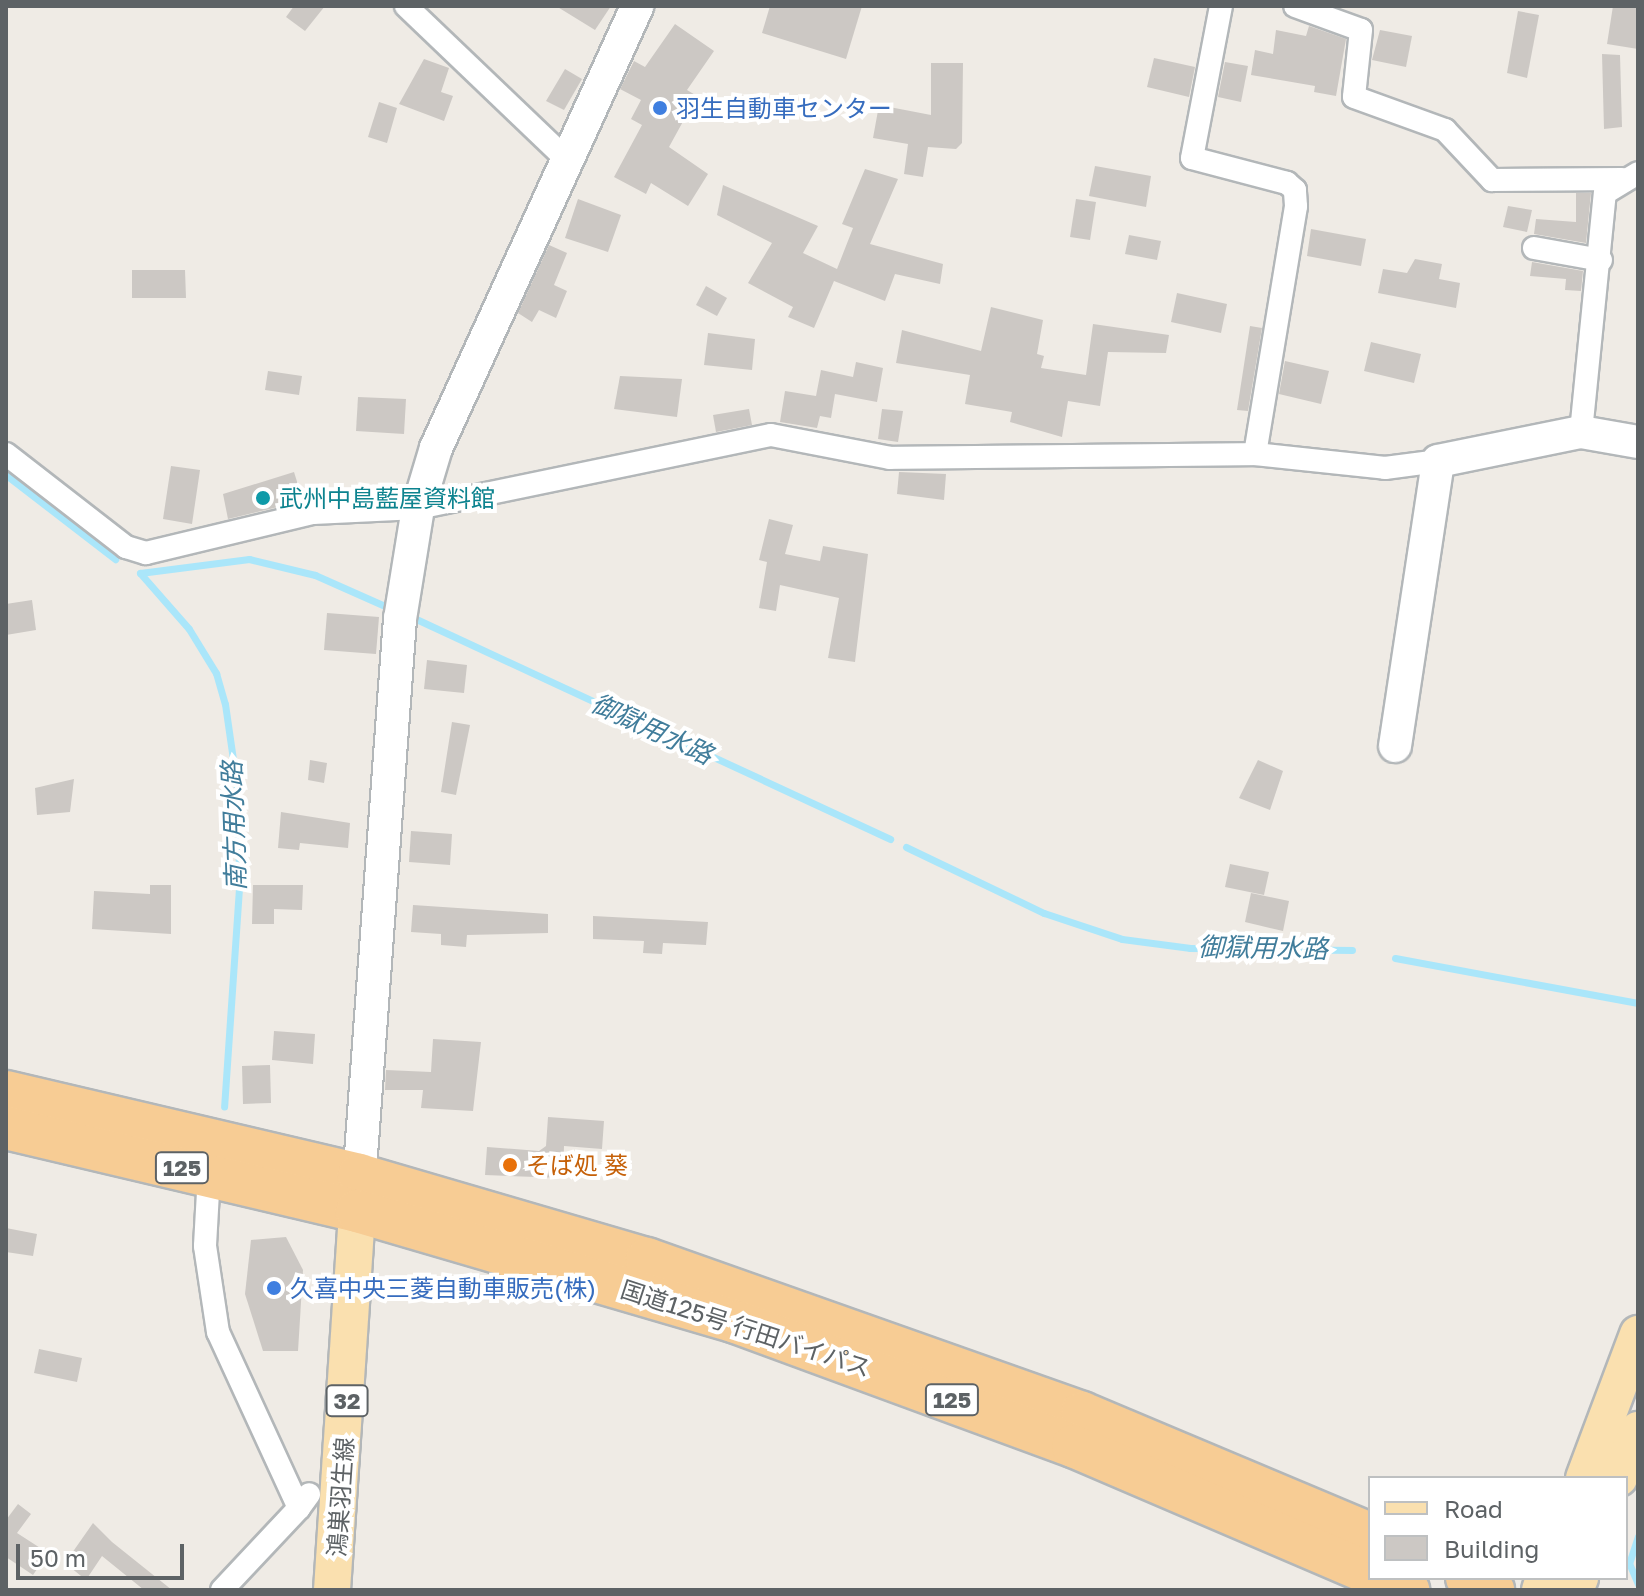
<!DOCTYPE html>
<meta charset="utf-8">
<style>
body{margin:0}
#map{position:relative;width:1644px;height:1596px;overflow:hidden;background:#efebe5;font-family:"Golos Text","Noto Sans JP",sans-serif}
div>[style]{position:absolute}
.stream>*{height:7px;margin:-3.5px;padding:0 3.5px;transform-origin:3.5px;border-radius:3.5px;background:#aae6fa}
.building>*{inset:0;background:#ccc8c4}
.roads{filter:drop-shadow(2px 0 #b3b7b9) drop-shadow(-2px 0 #b3b7b9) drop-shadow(0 2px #b3b7b9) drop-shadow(0 -2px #b3b7b9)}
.street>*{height:22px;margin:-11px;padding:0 11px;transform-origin:11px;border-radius:11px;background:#fff}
.secondary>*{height:32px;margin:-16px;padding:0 16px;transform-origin:16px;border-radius:16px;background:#fff}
.primary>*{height:36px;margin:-18px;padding:0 18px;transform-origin:18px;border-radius:18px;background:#fae0af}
.highway>*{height:42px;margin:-21px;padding:0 21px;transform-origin:21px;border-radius:21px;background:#f7cc94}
.dots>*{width:22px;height:22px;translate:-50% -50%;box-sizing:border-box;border:4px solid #fff;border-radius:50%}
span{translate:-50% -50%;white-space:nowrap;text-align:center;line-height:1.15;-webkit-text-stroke:8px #fff;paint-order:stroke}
.shield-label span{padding:2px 6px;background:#fff;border:2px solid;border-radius:6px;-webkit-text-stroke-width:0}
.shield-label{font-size:22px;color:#5d6265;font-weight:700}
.shop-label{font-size:24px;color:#366cbe}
.left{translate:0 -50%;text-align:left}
.culture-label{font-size:24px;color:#0d838f}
.food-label{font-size:24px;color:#c56008}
.street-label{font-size:24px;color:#5d6265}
.water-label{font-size:26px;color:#417d9b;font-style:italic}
.frame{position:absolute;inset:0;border:8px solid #5d6265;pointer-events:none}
.legend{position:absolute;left:1368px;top:1476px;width:260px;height:104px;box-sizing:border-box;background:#fff;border:2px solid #bec0c1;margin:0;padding:10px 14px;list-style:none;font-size:24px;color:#5d6265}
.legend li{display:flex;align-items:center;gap:16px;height:40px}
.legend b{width:40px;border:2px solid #bec0c1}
.scale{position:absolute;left:16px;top:1544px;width:168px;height:36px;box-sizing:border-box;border:4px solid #5d6265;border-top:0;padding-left:10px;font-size:24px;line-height:28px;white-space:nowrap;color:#5d6265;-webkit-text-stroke:6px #fff;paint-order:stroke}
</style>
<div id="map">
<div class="stream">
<i style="left:6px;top:475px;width:138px;rotate:37.6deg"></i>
<i style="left:140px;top:573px;width:74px;rotate:48.8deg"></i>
<i style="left:189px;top:629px;width:52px;rotate:58.5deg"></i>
<i style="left:216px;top:673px;width:32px;rotate:74deg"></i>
<i style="left:225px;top:704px;width:91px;rotate:81.8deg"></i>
<i style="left:238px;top:794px;width:94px;rotate:89.4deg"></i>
<i style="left:239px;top:888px;width:219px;rotate:93.9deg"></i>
<i style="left:140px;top:573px;width:110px;rotate:-7.3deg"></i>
<i style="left:249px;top:559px;width:68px;rotate:13.6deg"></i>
<i style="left:315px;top:575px;width:77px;rotate:23.9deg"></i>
<i style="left:414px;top:618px;width:525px;rotate:24.9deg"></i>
<i style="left:906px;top:847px;width:153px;rotate:25.6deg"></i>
<i style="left:1044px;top:913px;width:82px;rotate:18.4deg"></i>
<i style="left:1122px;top:939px;width:69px;rotate:7.5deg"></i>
<i style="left:1190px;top:948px;width:162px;rotate:0.7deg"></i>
<i style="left:1395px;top:958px;width:247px;rotate:10.5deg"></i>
<i style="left:1638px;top:1536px;width:28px;rotate:108deg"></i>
<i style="left:1629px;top:1563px;width:23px;rotate:67deg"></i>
</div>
<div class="building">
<i style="clip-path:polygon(294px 6px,325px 6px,305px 31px,286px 17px)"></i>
<i style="clip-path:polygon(556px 6px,611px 6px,595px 30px)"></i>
<i style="clip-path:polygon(770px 6px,862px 6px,846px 59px,762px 33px)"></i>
<i style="clip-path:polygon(1613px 6px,1636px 6px,1638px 49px,1607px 44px)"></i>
<i style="clip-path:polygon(1518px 11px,1539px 15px,1527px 78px,1507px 73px)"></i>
<i style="clip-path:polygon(675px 24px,714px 51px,687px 90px,697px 96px,669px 147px,708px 174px,688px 206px,651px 183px,646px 194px,614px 177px,642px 125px,631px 119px,641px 100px,620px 89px,634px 61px,645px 67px)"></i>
<i style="clip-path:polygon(1309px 26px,1346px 39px,1336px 96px,1314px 92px,1315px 86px,1251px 75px,1255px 50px,1273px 54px,1276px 30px,1306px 36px)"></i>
<i style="clip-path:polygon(1380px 30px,1412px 36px,1406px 67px,1372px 60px)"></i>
<i style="clip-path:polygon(1602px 54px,1620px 55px,1622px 127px,1604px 129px)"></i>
<i style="clip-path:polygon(1154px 58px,1195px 67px,1189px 97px,1147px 87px)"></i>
<i style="clip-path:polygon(424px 59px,449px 68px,441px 92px,453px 96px,444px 121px,399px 104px)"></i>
<i style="clip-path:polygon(1225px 62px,1248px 66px,1241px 102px,1218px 97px)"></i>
<i style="clip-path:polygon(931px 63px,963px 63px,962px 143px,956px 149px,928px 147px,923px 177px,904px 174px,908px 144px,873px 138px,879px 105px,931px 115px)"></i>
<i style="clip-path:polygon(565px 69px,582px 79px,564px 110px,546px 101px)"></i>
<i style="clip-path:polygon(379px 102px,397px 108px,387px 143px,368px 137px)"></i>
<i style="clip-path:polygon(1095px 166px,1151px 176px,1146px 207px,1089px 196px)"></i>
<i style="clip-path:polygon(865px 169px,898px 179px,870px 244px,943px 264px,940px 284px,895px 274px,885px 301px,834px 281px,814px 328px,788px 317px,793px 307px,748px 283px,772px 243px,717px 215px,723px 185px,818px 226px,803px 253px,837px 269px,853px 228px,842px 224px)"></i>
<i style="clip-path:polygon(1576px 193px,1591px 193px,1586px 243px,1534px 234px,1536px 219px,1576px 222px)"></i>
<i style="clip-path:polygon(578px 199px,621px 215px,608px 252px,565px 238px)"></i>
<i style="clip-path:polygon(1076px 199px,1096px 202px,1090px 240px,1070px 237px)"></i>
<i style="clip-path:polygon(1508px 206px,1532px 210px,1527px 232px,1503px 227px)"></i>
<i style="clip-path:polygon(1311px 229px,1366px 239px,1361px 266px,1307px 256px)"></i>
<i style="clip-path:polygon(1129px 235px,1161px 241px,1157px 260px,1125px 254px)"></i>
<i style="clip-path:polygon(549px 245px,567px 253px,554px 285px,567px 291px,556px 318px,539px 310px,532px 322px,518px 313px)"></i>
<i style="clip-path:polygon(1415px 259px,1442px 264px,1439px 279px,1460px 283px,1456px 308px,1378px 293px,1383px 269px,1407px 273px)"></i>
<i style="clip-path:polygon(1532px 262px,1583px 271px,1581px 291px,1565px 290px,1566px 279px,1530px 276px)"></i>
<i style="clip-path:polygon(132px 270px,185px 270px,186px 298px,132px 298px)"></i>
<i style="clip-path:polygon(706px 286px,727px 298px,717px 316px,696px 305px)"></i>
<i style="clip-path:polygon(1177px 293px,1227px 304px,1221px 333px,1171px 322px)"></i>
<i style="clip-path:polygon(991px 307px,1043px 320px,1037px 354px,1044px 356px,1041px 368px,1086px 375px,1093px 324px,1169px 335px,1166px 353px,1108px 352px,1100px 406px,1068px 401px,1062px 437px,1010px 422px,1012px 412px,965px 404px,970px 375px,896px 363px,902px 330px,981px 351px)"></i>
<i style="clip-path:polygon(1250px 326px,1262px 328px,1248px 411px,1237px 410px)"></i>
<i style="clip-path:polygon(708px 333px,755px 339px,752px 370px,704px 365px)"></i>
<i style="clip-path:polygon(1371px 342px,1421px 354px,1414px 383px,1364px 371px)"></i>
<i style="clip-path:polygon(1285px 361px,1329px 371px,1321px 404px,1279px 394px)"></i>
<i style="clip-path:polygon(856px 362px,883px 368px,877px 402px,835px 394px,831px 418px,820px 416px,817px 428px,780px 422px,785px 391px,816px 396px,821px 370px,853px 377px)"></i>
<i style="clip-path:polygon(268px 371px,302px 376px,299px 395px,265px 390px)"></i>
<i style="clip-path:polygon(620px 376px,682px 379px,677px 417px,614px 409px)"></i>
<i style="clip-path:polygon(358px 397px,406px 399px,404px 434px,356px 431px)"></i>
<i style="clip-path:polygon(749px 409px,752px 425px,716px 432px,713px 415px)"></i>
<i style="clip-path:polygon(882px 409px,903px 411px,898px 442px,878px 439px)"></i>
<i style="clip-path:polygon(171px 466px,200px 470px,192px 524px,163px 519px)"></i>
<i style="clip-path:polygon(294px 472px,303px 501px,228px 519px,223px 494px)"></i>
<i style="clip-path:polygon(899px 472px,946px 474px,944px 500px,897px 494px)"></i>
<i style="clip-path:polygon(769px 519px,793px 525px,785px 554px,820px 561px,823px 546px,868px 554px,855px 662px,828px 658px,839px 598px,780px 585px,776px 611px,759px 608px,767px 562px,759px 560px)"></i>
<i style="clip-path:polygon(32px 600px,36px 630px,6px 635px,6px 604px)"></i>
<i style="clip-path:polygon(327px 613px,379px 617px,376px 654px,324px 650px)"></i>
<i style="clip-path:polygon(427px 660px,467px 665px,464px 693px,424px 689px)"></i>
<i style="clip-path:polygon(452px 722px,470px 725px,456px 795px,441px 792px)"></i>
<i style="clip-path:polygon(310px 760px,327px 763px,324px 783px,308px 780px)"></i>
<i style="clip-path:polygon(1258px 760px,1283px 771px,1270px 810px,1239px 798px)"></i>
<i style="clip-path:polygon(74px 779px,70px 812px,37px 815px,35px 788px)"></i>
<i style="clip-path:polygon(281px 812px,350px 823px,348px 848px,300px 843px,299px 850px,278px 848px)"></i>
<i style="clip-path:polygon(411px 831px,452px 834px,450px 865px,409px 862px)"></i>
<i style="clip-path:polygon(1230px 864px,1269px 872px,1264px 895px,1225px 887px)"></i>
<i style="clip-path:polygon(150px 885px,171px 885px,171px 934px,92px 929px,94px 891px,150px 894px)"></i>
<i style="clip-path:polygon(253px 885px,303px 885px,302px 910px,274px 909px,274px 924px,252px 924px)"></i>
<i style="clip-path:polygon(1251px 893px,1289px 901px,1283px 931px,1245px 922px)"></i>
<i style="clip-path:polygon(413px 905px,548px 914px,548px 933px,467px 935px,466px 947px,441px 945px,441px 934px,411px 932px)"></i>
<i style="clip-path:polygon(593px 916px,708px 922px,706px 945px,663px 943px,662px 954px,643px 953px,644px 941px,593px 939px)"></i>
<i style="clip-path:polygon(274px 1031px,315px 1034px,313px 1064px,272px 1060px)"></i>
<i style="clip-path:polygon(433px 1039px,481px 1042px,473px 1111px,421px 1108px,423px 1090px,385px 1090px,386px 1070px,431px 1072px)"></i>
<i style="clip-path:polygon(270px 1065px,271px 1103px,243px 1104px,242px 1066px)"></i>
<i style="clip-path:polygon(548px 1117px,604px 1121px,602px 1149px,564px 1146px,563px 1178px,485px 1175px,487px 1147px,539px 1151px,546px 1146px)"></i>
<i style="clip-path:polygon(6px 1228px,37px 1234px,33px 1256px,6px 1252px)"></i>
<i style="clip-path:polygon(286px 1237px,303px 1270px,298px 1351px,263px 1351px,245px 1294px,251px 1240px)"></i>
<i style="clip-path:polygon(39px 1349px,82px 1358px,77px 1382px,34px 1373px)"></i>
<i style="clip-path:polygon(18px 1504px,31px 1514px,17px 1533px,48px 1553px,33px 1575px,6px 1557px,6px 1520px)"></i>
<i style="clip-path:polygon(93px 1523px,112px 1542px,172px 1590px,144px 1590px,102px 1556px,86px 1580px,65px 1563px)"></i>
</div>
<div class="roads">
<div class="street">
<i style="left:406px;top:6px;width:221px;rotate:43.7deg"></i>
<i style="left:1295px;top:6px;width:70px;rotate:20deg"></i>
<i style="left:1361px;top:30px;width:67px;rotate:96deg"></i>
<i style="left:1354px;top:97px;width:97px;rotate:19.9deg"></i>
<i style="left:1445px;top:130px;width:69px;rotate:46.8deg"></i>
<i style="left:1492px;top:180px;width:130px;rotate:-0.4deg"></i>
<i style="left:1534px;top:248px;width:68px;rotate:10.2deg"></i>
<i style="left:1581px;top:432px;width:240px;rotate:-84.3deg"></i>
<i style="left:1605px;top:193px;width:39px;rotate:-31deg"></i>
<i style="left:6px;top:454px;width:152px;rotate:37.8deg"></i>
<i style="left:126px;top:547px;width:21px;rotate:17deg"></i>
<i style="left:146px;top:553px;width:172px;rotate:-13.5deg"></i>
<i style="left:313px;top:513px;width:105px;rotate:-2.7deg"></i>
<i style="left:418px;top:508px;width:360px;rotate:-11.7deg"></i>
<i style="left:771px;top:435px;width:121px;rotate:10.9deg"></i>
<i style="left:890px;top:458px;width:365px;rotate:-0.6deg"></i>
<i style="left:1255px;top:454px;width:251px;rotate:-80.6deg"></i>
<i style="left:1296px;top:206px;width:16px;rotate:-94deg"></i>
<i style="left:1295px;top:190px;width:11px;rotate:-139deg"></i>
<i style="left:1287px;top:183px;width:98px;rotate:-165.3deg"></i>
<i style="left:1192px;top:158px;width:155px;rotate:-79.2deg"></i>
<i style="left:1255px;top:454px;width:131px;rotate:6.1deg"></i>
<i style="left:1385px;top:468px;width:53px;rotate:-7.5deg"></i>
<i style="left:209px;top:1174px;width:72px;rotate:93.2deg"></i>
<i style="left:205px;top:1246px;width:87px;rotate:81.4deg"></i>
<i style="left:218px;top:1332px;width:194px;rotate:65.3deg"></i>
<i style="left:299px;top:1508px;width:17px;rotate:-54deg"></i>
<i style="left:222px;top:1590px;width:112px;rotate:-46.8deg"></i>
</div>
<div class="secondary">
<i style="left:1395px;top:746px;width:288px;rotate:-81.4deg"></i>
<i style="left:1438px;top:461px;width:146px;rotate:-11.5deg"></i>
<i style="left:1581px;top:432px;width:58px;rotate:10deg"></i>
<i style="left:358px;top:1196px;width:579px;rotate:-85.84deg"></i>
<i style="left:400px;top:619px;width:112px;rotate:-80.8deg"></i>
<i style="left:418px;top:508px;width:63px;rotate:-73.3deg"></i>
<i style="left:436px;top:448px;width:486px;rotate:-65.5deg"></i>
</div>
<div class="primary">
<i style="left:1584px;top:1478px;width:154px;rotate:-69.4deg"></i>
<i style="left:1619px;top:1478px;width:52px;rotate:-68.4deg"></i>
<i style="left:332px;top:1590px;width:380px;rotate:-86.2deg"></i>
<i style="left:1540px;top:1590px;width:13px;rotate:-72deg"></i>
<i style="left:1575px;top:1590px;width:13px;rotate:-67deg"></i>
</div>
<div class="highway">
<i style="left:6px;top:1092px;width:363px;rotate:13.2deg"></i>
<i style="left:359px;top:1175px;width:300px;rotate:16.3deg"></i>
<i style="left:647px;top:1259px;width:461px;rotate:19.5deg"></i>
<i style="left:1082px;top:1413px;width:312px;rotate:22.8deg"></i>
<i style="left:6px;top:1128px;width:361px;rotate:13.3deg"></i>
<i style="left:357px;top:1211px;width:395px;rotate:16.3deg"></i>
<i style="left:736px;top:1322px;width:359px;rotate:20.2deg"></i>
<i style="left:1073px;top:1446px;width:323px;rotate:23.2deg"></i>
<i style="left:1381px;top:1578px;width:30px;rotate:24deg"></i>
<i style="left:1467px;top:1578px;width:29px;rotate:25deg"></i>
</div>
</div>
<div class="dots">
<i style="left:660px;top:108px;background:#3f7fe0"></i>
<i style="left:263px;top:498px;background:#0f9aa8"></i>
<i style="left:510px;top:1165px;background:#e8710a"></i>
<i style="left:274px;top:1288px;background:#3f7fe0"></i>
</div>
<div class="shield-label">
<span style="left:182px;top:1168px">125</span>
<span style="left:952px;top:1400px">125</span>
<span style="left:347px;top:1401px">32</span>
</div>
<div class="shop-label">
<span class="left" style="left:676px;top:108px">羽生自動車センター</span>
<span class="left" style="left:290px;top:1288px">久喜中央三菱自動車販売(株)</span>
</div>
<div class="culture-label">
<span class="left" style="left:279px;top:498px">武州中島藍屋資料館</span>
</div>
<div class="food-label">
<span class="left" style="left:526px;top:1165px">そば処 葵</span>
</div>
<div class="street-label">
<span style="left:746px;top:1328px;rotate:18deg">国道125号 行田バイパス</span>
<span style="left:340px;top:1497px;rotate:-86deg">鴻巣羽生線</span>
</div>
<div class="water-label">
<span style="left:652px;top:729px;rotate:25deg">御獄用水路</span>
<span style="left:234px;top:826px;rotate:-92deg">南方用水路</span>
<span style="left:1263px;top:948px;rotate:1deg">御獄用水路</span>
</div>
<div class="frame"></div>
<ul class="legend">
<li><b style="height:10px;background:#fae0af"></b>Road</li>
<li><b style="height:22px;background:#ccc8c4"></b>Building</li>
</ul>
<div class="scale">50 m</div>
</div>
